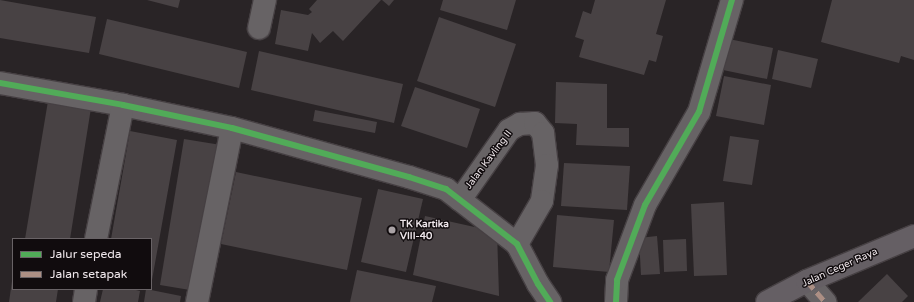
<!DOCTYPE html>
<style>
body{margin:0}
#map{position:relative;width:914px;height:302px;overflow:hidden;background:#292426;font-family:"Varela Round",sans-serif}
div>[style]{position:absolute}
.building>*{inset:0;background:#484244}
.roads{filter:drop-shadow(1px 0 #464043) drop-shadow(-1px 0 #464043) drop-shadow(0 1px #464043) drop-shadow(0 -1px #464043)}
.minor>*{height:22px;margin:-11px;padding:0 11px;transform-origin:11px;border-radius:11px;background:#676365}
.major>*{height:22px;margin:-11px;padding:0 11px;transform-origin:11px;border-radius:11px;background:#655f64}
.quiet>*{height:5px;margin-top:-2.5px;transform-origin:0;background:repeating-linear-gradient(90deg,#ac8f84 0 10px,transparent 0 15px)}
.cycleway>*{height:6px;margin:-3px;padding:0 3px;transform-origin:3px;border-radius:3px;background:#51ab58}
.dots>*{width:11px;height:11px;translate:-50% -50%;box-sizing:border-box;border:2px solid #110c0e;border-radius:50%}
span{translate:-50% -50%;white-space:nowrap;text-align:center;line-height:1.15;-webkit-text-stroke:3px #110c0e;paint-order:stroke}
.street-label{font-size:10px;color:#eee6ea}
.poi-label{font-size:10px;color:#eee6ea;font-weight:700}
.left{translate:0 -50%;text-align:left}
.legend{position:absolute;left:12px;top:238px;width:140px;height:52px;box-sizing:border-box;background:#110c0e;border:1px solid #696366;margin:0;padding:5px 7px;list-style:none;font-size:12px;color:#eee6ea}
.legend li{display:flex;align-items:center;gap:8px;height:20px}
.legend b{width:20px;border:1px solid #696366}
</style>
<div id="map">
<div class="building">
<i style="clip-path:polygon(0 0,96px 17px,89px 53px,0 38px)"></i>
<i style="clip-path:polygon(147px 0,180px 0,178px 8px)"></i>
<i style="clip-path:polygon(317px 0,381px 0,343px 41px,333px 31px,320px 43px,312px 33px,308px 51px,275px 44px,281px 10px,308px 15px,312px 12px,309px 9px)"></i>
<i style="clip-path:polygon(382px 0,394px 0,389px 6px)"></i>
<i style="clip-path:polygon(443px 0,516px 0,507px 30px,440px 10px)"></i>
<i style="clip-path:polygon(595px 0,666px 0,656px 34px,663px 36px,656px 62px,649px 60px,644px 75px,579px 57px,584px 40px,575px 37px,583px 11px,591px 14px)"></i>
<i style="clip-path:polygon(832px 0,914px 0,914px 60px,901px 56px,899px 63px,821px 42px)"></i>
<i style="clip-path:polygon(439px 17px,516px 44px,495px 107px,417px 81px)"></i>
<i style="clip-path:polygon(107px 19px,247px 52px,239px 88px,99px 54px)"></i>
<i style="clip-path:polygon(729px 39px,773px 48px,767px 79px,723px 70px)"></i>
<i style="clip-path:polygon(778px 50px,818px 59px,811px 88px,772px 79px)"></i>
<i style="clip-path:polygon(259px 51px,403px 84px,394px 123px,251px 90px)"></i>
<i style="clip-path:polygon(724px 76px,771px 85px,764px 125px,716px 116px)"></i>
<i style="clip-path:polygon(556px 82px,607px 84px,607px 128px,629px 128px,629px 147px,576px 145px,577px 124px,555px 123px)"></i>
<i style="clip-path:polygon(415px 87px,480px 109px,467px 148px,401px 126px)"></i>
<i style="clip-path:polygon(48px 101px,91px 108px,70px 239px,25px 239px)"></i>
<i style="clip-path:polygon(315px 110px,377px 122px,375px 133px,313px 121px)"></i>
<i style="clip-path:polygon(130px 131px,177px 140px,152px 280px,151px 239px,111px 239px)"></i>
<i style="clip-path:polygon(730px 136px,759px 140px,752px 185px,723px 181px)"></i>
<i style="clip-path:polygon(184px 139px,221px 145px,196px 291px,160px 285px)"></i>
<i style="clip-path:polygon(564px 163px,630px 166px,627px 210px,561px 206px)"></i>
<i style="clip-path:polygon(236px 172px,362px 198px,347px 270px,221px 244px)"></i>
<i style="clip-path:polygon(378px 189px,423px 199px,406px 272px,361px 262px)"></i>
<i style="clip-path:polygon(724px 202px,727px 275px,694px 276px,691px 204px)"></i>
<i style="clip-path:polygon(557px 215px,614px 220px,609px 272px,553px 267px)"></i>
<i style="clip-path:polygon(425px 216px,497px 232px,499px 296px,413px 275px)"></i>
<i style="clip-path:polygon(657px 236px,660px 274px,641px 275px,639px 238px)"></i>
<i style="clip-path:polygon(686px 239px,687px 271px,664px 272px,663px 240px)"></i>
<i style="clip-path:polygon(357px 270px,436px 286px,432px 302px,350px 302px)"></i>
<i style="clip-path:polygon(887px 274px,908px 296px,902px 302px,858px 302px)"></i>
<i style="clip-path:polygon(12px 281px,13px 289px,58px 289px,56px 302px,9px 302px)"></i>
<i style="clip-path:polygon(103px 289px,132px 289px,140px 291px,138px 302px,100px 302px)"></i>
<i style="clip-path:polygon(146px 289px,181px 296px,180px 302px,144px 302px)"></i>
</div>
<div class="roads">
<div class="minor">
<i style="left:259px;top:28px;width:29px;rotate:-78deg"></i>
<i style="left:0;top:83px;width:125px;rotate:10.1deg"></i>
<i style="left:123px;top:105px;width:111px;rotate:11.9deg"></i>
<i style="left:232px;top:128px;width:184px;rotate:15.5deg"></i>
<i style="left:409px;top:177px;width:39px;rotate:18deg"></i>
<i style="left:446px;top:189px;width:90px;rotate:37.8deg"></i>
<i style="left:517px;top:244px;width:45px;rotate:62.3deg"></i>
<i style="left:538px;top:284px;width:22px;rotate:56deg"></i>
<i style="left:460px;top:200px;width:85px;rotate:-55deg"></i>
<i style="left:509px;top:130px;width:13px;rotate:-29deg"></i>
<i style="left:520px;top:124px;width:15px;rotate:-4deg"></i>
<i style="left:535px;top:123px;width:13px;rotate:51deg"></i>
<i style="left:543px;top:133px;width:32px;rotate:83deg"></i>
<i style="left:547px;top:165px;width:36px;rotate:98deg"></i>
<i style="left:542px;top:201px;width:50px;rotate:120.2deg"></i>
<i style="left:96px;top:239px;width:137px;rotate:-78.6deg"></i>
<i style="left:807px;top:281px;width:28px;rotate:49deg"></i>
<i style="left:84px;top:302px;width:13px;rotate:-81deg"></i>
<i style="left:197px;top:302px;width:177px;rotate:-78.6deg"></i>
<i style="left:616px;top:302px;width:22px;rotate:-87deg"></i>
<i style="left:617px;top:280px;width:80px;rotate:-69.5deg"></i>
<i style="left:645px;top:205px;width:108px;rotate:-59.9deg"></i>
<i style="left:699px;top:112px;width:117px;rotate:-73.6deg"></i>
</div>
<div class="major">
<i style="left:767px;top:302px;width:45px;rotate:-27.7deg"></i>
<i style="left:807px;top:281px;width:116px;rotate:-22.8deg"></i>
</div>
</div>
<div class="quiet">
<i style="left:807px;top:281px;width:28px;rotate:49deg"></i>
</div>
<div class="cycleway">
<i style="left:0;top:83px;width:125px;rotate:10.1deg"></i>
<i style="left:123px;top:105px;width:111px;rotate:11.9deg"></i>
<i style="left:232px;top:128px;width:184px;rotate:15.5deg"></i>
<i style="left:409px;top:177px;width:39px;rotate:18deg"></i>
<i style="left:446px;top:189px;width:90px;rotate:37.8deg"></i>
<i style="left:517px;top:244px;width:45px;rotate:62.3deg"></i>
<i style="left:538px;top:284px;width:22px;rotate:56deg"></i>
<i style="left:616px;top:302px;width:22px;rotate:-87deg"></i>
<i style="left:617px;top:280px;width:80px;rotate:-69.5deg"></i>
<i style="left:645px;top:205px;width:108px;rotate:-59.9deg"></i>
<i style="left:699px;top:112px;width:117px;rotate:-73.6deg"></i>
</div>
<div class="dots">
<i style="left:392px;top:230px;background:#a9a2a5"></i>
</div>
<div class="street-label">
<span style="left:489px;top:160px;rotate:-53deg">Jalan Kavling II</span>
<span style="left:840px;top:268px;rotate:-24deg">Jalan Ceger Raya</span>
</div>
<div class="poi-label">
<span class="left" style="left:400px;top:230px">TK Kartika<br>VIII-40</span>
</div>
<ul class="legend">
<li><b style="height:5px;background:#51ab58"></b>Jalur sepeda</li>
<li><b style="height:5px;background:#ac8f84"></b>Jalan setapak</li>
</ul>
</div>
